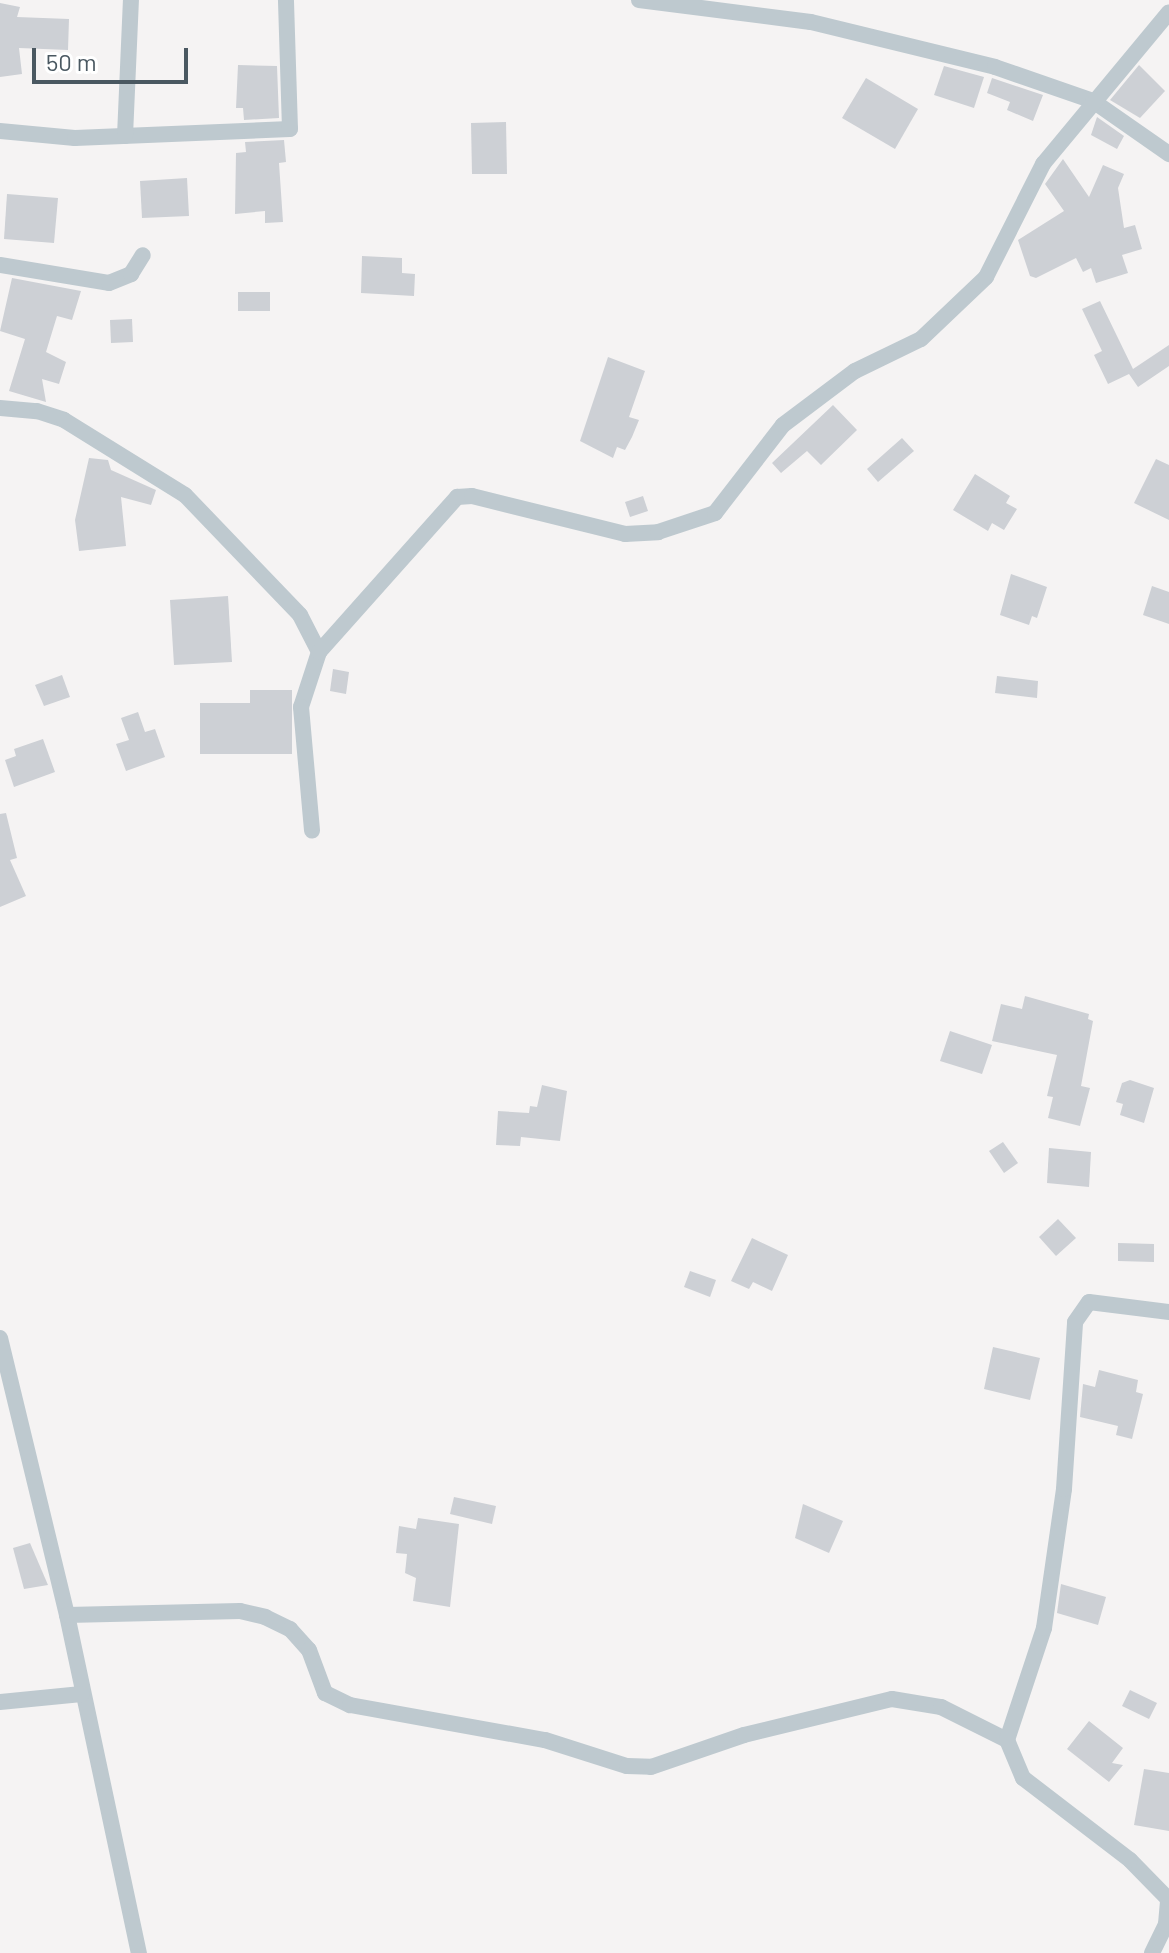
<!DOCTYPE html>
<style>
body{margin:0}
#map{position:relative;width:1169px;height:1953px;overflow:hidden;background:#f5f3f3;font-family:Barlow,sans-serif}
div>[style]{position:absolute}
.building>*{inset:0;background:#cdd0d5}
.minor>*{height:16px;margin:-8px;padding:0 8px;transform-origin:8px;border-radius:8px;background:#bec9cf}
span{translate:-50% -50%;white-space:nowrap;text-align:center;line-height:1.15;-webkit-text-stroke:6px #fff;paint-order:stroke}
.scale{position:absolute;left:32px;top:48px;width:156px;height:36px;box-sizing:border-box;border:4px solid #4a5861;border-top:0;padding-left:10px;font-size:24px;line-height:28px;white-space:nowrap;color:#4a5861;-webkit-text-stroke:6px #fff;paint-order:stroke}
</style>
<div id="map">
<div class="building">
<i style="clip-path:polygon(0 3px,20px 7px,17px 17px,69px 19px,68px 50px,19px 48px,22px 74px,0 77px)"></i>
<i style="clip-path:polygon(238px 65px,277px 66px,279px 118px,244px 120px,243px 108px,236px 108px)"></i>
<i style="clip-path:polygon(1139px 65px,1165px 91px,1140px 118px,1110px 100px)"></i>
<i style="clip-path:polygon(944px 66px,984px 77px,974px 108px,934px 95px)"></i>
<i style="clip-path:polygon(866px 78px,918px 109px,895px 149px,842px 118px)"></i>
<i style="clip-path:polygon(992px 78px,1043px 95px,1033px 121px,1007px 110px,1010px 102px,987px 93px)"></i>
<i style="clip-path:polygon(1097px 117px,1124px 136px,1117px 149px,1091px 135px)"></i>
<i style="clip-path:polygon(506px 122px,507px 174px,472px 174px,471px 123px)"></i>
<i style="clip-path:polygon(284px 140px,286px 162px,279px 163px,283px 222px,265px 223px,265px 211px,235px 214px,236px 153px,246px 152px,245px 142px)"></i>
<i style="clip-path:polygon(1063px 159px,1089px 197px,1103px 165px,1124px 174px,1118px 188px,1124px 228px,1135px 225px,1142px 249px,1122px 255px,1128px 273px,1096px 283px,1091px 268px,1083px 272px,1076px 258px,1036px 278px,1030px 276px,1018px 240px,1064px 211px,1045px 184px)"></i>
<i style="clip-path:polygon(187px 178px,189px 216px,142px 218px,140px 181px)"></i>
<i style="clip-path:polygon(7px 194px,58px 198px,54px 243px,4px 239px)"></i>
<i style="clip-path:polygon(362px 256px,402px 258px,402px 273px,415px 274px,414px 296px,361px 293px)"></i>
<i style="clip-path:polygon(12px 278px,81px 291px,72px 320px,57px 316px,46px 352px,66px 362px,59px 384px,42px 379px,46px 402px,9px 391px,25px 339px,0 331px)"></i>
<i style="clip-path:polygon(238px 292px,270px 292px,270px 311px,238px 311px)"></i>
<i style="clip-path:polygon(1100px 301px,1133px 369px,1169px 345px,1169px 366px,1138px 387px,1129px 374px,1108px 384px,1094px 355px,1102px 351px,1082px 309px)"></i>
<i style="clip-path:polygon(132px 319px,133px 342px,111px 343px,110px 320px)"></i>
<i style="clip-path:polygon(608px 357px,645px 371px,629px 417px,639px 420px,632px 437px,625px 450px,617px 447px,613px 458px,580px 441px)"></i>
<i style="clip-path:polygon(833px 405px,857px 430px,821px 465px,807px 451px,781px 473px,772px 463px)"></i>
<i style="clip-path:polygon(902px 438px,914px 451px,878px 482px,867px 469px)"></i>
<i style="clip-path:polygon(89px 458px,108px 460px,111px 470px,156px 490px,151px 505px,121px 497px,126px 546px,79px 551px,75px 520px)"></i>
<i style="clip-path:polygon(1156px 459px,1169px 465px,1169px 520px,1134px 503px)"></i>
<i style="clip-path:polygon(975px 474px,1010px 496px,1006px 503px,1017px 509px,1004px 530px,992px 523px,988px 531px,953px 510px)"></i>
<i style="clip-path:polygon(643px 496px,648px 511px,630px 517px,625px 502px)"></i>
<i style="clip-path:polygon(1011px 574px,1047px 587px,1037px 618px,1032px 616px,1029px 625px,1000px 615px)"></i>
<i style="clip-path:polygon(1152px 586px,1169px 592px,1169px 624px,1143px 615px)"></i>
<i style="clip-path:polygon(228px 596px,232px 662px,174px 665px,170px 600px)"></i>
<i style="clip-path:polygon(333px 669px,349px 672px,346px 694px,330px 691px)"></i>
<i style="clip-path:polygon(62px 675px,70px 697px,44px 706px,35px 685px)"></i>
<i style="clip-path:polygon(997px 676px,1038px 681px,1037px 698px,995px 693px)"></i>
<i style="clip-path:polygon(250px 690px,292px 690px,292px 754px,200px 754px,200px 703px,250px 703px)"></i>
<i style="clip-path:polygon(138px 712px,145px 732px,155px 729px,165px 757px,126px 771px,116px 744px,129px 740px,121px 718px)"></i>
<i style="clip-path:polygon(43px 739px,55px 772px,14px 787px,5px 760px,16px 756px,14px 749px)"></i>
<i style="clip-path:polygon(6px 813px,17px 858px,10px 860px,26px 896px,0 907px,0 814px)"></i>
<i style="clip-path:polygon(1025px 996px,1089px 1014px,1088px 1019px,1093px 1021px,1081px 1086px,1090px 1088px,1080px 1126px,1048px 1118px,1053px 1097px,1047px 1096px,1057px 1055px,992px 1041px,1001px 1004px,1022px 1009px)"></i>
<i style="clip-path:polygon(950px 1031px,992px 1045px,982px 1074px,940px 1061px)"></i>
<i style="clip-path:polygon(1130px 1080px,1154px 1088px,1144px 1123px,1120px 1115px,1123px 1104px,1116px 1102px,1122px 1083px)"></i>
<i style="clip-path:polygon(542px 1085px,567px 1091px,560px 1141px,521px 1137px,520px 1146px,496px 1145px,498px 1111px,529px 1113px,530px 1106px,537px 1107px)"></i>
<i style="clip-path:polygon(1003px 1142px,1018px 1163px,1004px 1173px,989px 1151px)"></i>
<i style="clip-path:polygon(1049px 1148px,1091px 1152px,1089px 1187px,1047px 1183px)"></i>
<i style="clip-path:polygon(1058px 1219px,1076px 1238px,1056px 1256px,1039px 1237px)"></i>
<i style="clip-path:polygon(752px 1238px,788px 1255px,772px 1291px,753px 1282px,749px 1289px,731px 1281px)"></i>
<i style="clip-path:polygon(1118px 1243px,1154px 1244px,1154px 1262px,1118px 1261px)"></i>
<i style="clip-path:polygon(690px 1271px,716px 1280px,710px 1297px,684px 1287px)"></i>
<i style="clip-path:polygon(993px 1347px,1040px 1358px,1030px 1400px,984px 1389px)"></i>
<i style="clip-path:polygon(1099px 1370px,1138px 1380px,1136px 1392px,1143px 1394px,1132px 1439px,1116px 1435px,1118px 1426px,1080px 1417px,1083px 1384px,1095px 1387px)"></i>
<i style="clip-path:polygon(454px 1497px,496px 1506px,492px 1524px,450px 1514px)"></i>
<i style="clip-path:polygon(803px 1504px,843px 1521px,829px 1553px,795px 1538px)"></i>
<i style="clip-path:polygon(418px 1518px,459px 1524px,450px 1607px,413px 1601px,416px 1578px,405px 1573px,407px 1554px,396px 1553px,399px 1526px,416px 1529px)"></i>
<i style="clip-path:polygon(30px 1543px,48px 1585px,24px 1589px,13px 1548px)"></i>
<i style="clip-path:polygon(1061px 1584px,1106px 1597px,1098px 1625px,1057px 1613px)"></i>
<i style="clip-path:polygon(1130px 1690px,1157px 1703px,1149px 1719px,1122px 1706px)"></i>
<i style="clip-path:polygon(1089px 1721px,1123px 1748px,1112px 1763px,1123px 1765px,1109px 1782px,1067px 1749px)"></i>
<i style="clip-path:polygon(1144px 1769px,1169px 1773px,1169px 1831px,1134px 1825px)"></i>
</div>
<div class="minor">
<i style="left:639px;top:0;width:173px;rotate:7.3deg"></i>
<i style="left:811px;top:22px;width:189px;rotate:13.7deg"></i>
<i style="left:995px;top:67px;width:104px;rotate:19.1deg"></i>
<i style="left:1093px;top:101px;width:93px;rotate:34.9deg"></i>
<i style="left:0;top:131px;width:75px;rotate:5.3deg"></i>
<i style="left:75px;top:138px;width:215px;rotate:-2.4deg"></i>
<i style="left:290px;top:129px;width:129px;rotate:-91.8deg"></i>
<i style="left:125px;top:136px;width:136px;rotate:-87.5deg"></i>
<i style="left:0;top:265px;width:110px;rotate:9.4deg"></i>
<i style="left:109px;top:283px;width:24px;rotate:-22deg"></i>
<i style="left:131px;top:274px;width:22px;rotate:-58deg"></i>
<i style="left:0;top:408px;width:37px;rotate:5deg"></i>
<i style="left:37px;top:411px;width:28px;rotate:18deg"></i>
<i style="left:64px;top:420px;width:142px;rotate:31.8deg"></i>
<i style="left:185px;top:495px;width:166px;rotate:46.2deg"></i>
<i style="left:300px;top:615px;width:42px;rotate:62.8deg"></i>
<i style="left:319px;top:652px;width:58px;rotate:108.1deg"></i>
<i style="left:301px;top:707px;width:124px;rotate:84.9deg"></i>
<i style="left:319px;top:652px;width:208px;rotate:-48.3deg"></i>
<i style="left:457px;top:497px;width:15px;rotate:-4deg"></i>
<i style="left:472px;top:496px;width:158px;rotate:13.9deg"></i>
<i style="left:625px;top:534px;width:33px;rotate:-3deg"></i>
<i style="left:658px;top:532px;width:60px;rotate:-18.4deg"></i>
<i style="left:715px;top:513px;width:111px;rotate:-52.3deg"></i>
<i style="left:783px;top:425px;width:90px;rotate:-36.9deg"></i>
<i style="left:855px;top:371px;width:73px;rotate:-25.9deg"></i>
<i style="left:921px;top:339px;width:90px;rotate:-43.6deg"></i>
<i style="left:986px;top:277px;width:127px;rotate:-63.2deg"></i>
<i style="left:1043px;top:164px;width:197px;rotate:-50.3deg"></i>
<i style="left:0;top:1338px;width:285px;rotate:76.4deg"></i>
<i style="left:67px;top:1615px;width:346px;rotate:78deg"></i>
<i style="left:67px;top:1615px;width:173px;rotate:-1.3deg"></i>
<i style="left:240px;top:1611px;width:26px;rotate:13deg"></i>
<i style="left:265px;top:1617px;width:28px;rotate:26deg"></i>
<i style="left:290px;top:1629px;width:28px;rotate:48deg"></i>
<i style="left:309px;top:1650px;width:46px;rotate:69.6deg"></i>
<i style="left:325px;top:1693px;width:28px;rotate:26deg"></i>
<i style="left:350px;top:1705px;width:198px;rotate:10.2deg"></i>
<i style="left:545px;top:1740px;width:86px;rotate:17.6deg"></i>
<i style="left:627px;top:1766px;width:24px;rotate:2deg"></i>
<i style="left:651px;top:1767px;width:98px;rotate:-19deg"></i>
<i style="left:744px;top:1735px;width:152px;rotate:-13.7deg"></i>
<i style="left:892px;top:1699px;width:50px;rotate:9.3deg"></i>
<i style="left:941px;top:1707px;width:74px;rotate:26.6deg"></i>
<i style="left:0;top:1702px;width:82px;rotate:-5.6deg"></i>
<i style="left:1152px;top:1953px;width:32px;rotate:-64deg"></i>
<i style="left:1166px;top:1924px;width:25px;rotate:-85deg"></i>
<i style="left:1168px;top:1899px;width:54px;rotate:-134.3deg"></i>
<i style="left:1130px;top:1860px;width:135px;rotate:-142.5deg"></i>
<i style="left:1023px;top:1778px;width:41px;rotate:-112.8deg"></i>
<i style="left:1007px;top:1740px;width:118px;rotate:-71.7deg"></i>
<i style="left:1044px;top:1628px;width:140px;rotate:-81.8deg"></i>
<i style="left:1064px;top:1489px;width:167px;rotate:-86.2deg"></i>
<i style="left:1075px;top:1322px;width:24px;rotate:-55deg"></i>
<i style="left:1089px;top:1302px;width:81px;rotate:7.1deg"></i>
</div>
<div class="scale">50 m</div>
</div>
